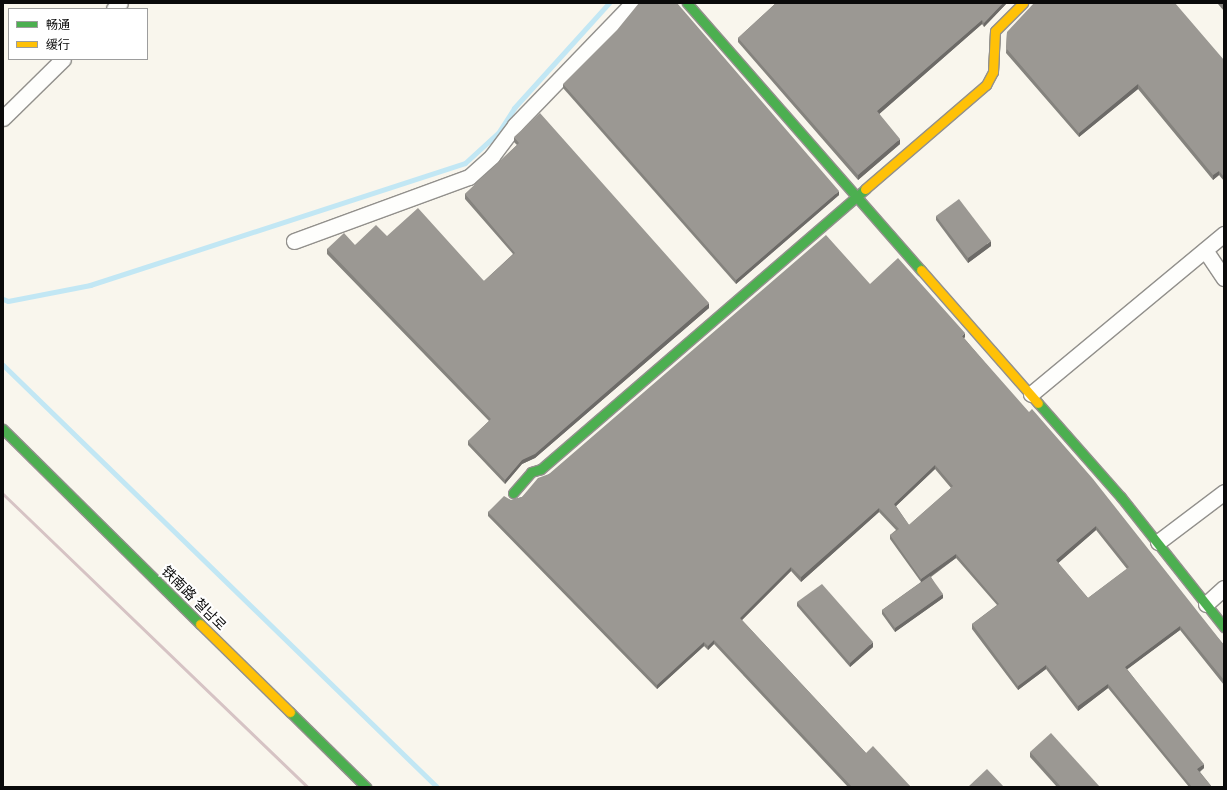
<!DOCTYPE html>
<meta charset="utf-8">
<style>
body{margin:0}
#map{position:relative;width:1227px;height:790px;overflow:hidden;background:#f9f6ed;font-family:"Noto Serif","Noto Sans SC","Noto Sans KR",serif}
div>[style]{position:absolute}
.stream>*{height:5px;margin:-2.5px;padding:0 2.5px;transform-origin:2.5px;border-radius:2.5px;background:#c2e7f4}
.roads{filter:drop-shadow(1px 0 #92908c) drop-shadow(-1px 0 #92908c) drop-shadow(0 1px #92908c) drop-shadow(0 -1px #92908c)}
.street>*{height:15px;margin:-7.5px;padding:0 7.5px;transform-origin:7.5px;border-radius:7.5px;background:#fefefc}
.fast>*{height:9px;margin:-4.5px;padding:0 4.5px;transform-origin:4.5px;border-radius:4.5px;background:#4caf50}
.slow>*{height:9px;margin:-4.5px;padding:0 4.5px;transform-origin:4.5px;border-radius:4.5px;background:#ffc107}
.rail>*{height:3px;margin:-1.5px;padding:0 1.5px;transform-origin:1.5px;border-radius:1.5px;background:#d6c3c4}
.wall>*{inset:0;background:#85837e}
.shaded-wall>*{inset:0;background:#6c6a67}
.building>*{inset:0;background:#9b9893}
span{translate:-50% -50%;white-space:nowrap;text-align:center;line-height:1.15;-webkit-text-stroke:4px #fff;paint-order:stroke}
.street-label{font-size:14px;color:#0a0a0a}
.frame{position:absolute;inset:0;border:4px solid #0a0a0a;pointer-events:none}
.legend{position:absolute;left:8px;top:8px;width:140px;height:52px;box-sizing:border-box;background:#fff;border:1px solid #9d9d9d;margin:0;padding:5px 7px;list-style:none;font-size:12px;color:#0a0a0a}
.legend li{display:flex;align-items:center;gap:8px;height:20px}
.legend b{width:20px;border:1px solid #9d9d9d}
</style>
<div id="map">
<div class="stream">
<i style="left:3px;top:299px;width:5px;rotate:22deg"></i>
<i style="left:8px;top:301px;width:84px;rotate:-11deg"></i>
<i style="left:90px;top:285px;width:394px;rotate:-18deg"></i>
<i style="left:465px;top:163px;width:45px;rotate:-42.3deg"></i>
<i style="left:498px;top:133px;width:30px;rotate:-57deg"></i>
<i style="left:514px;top:108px;width:142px;rotate:-47.9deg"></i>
<i style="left:3px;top:365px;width:605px;rotate:44.2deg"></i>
</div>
<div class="roads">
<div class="street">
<i style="left:114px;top:9px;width:8px;rotate:-45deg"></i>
<i style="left:3px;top:118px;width:84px;rotate:-44.5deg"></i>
<i style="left:294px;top:241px;width:186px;rotate:-20.1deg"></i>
<i style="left:469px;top:177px;width:31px;rotate:-42deg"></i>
<i style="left:492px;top:156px;width:39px;rotate:-53deg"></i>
<i style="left:515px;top:125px;width:170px;rotate:-46deg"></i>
<i style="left:1205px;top:250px;width:34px;rotate:56deg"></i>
<i style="left:1031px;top:394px;width:251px;rotate:-39.7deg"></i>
<i style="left:1158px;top:542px;width:83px;rotate:-37.1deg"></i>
<i style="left:1206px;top:604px;width:24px;rotate:-42deg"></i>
</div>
<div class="fast">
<i style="left:687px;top:3px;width:355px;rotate:48.8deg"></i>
<i style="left:1038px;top:403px;width:125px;rotate:48.6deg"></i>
<i style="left:1121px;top:497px;width:166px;rotate:51.6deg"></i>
<i style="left:3px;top:429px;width:277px;rotate:44.7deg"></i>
<i style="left:513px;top:493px;width:28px;rotate:-49deg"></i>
<i style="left:531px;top:472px;width:10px;rotate:-17deg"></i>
<i style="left:541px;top:469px;width:428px;rotate:-40.8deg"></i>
<i style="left:290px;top:712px;width:107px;rotate:44.6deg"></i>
</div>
<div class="slow">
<i style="left:865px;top:189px;width:160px;rotate:-40.7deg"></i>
<i style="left:986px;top:85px;width:15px;rotate:-62deg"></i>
<i style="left:993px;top:72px;width:41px;rotate:-87.2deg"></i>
<i style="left:995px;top:31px;width:40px;rotate:-45deg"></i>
<i style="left:921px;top:270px;width:177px;rotate:48.7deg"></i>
<i style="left:200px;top:624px;width:126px;rotate:44.4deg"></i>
</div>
</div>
<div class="rail">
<i style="left:3px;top:494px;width:422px;rotate:43.9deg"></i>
</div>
<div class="wall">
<i style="clip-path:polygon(776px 3px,1007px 3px,984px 27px,982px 24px,879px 114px,900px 144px,858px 180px,738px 42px,738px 38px)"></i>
<i style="clip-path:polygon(1217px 3px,1224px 3px,1224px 11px,1218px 4px)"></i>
<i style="clip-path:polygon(1007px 32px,1224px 60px,1224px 181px,1219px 175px,1213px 180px,1138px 89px,1079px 137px,1006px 53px)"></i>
<i style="clip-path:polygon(563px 84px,839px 195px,736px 284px,563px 88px)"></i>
<i style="clip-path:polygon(514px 137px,709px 308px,535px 458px,522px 464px,505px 484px,468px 445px,468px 441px,489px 421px,327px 254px,327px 249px,355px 245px,387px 236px,484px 281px,513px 254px,465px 199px,465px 194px,517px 145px,514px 142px)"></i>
<i style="clip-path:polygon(936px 216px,991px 246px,968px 263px,936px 220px)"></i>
<i style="clip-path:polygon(evenodd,870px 284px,965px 337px,964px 338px,1224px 645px,1224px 685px,1180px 630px,1127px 669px,1204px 768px,1200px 772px,1212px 787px,1189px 787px,1108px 688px,1078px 711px,1046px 669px,1018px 690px,972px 629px,972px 624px,997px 605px,956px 558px,931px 577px,943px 598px,895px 632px,882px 614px,882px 610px,921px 582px,890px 539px,890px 535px,896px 530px,879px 512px,801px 582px,791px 571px,742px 620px,866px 753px,911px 787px,848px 787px,714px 644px,708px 650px,704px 646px,657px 689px,488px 516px,488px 512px,511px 500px,522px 497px,549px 474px,870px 284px,935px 469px,951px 488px,909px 525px,896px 506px,935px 469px,870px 284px,1096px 530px,1127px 569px,1088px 598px,1058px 563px,1096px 530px)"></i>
<i style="clip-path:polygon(797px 602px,873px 647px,850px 667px,797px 606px)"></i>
<i style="clip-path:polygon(1030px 752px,1100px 787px,1057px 787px,1030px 757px)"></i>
</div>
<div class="shaded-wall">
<i style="clip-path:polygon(1003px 3px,1007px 3px,984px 27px,984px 23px)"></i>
<i style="clip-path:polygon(982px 20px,982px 24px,877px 116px,877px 111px)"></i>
<i style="clip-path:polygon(1138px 84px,1138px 89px,1079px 137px,1079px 133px)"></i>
<i style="clip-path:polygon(900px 139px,900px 144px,858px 180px,858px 175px)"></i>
<i style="clip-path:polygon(1219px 171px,1219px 175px,1213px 180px,1213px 175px)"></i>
<i style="clip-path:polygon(839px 191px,839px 195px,736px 284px,736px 280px)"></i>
<i style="clip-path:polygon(991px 241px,991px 246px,968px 263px,968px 258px)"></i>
<i style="clip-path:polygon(709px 303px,709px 308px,535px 458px,522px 464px,505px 484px,505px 480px,522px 460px)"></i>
<i style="clip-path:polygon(965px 333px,965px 337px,962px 340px,962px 336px)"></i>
<i style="clip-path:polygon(935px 465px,935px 469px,894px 508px,894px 504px)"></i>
<i style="clip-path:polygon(879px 508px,879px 512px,801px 582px,801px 577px)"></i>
<i style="clip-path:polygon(1096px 526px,1096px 530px,1056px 565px,1056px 560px)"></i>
<i style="clip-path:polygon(956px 554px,956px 558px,921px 583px,921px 579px)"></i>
<i style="clip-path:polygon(791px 567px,791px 571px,740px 622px,740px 618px)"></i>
<i style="clip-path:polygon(943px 594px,943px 598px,895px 632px,895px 628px)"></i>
<i style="clip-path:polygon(1180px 626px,1180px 630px,1125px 671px,1125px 667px)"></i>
<i style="clip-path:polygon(714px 640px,714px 644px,708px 650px,708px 646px)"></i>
<i style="clip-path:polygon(704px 642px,704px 646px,657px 689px,657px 685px)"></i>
<i style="clip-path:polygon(873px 642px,873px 647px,850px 667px,850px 663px)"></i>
<i style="clip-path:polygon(1046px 665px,1046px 669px,1018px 690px,1018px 686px)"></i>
<i style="clip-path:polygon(1108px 684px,1108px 688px,1078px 711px,1078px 706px)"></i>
<i style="clip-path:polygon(1204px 764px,1204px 768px,1197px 773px,1197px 769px)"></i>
</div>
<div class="building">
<i style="clip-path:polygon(639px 3px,677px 3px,839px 191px,736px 280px,563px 84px,617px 30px)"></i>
<i style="clip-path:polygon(776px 3px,1003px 3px,984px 23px,982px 20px,877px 111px,900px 139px,858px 175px,738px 38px)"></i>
<i style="clip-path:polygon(1034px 3px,1175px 3px,1224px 60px,1224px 177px,1219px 171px,1213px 175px,1138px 84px,1079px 133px,1006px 48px,1007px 32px)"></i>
<i style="clip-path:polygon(540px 113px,709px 303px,535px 454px,522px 460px,505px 480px,468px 441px,491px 419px,327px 249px,344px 233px,355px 245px,376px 225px,387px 236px,418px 208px,484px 281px,515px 253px,465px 194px,519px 143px,514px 137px)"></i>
<i style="clip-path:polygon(959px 199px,991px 241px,968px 258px,936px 216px)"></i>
<i style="clip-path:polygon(evenodd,826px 235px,870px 284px,898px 258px,965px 333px,962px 336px,1029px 412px,1032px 409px,1093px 479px,1224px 645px,1224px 680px,1180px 626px,1125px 667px,1204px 764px,1197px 769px,1212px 787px,1192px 787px,1108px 684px,1078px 706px,1046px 665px,1018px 686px,972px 624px,999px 604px,956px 554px,921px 579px,890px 535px,899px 529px,879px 508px,801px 577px,791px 567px,740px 618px,866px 753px,873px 746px,911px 787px,852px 787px,714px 640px,708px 646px,704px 642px,657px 685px,488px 512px,504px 496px,511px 500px,522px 497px,538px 478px,549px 474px,826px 235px,935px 465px,953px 486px,909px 525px,894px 504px,935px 465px,826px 235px,1096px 526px,1129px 567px,1088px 598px,1056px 560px,1096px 526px)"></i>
<i style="clip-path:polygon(930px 576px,943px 594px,895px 628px,882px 610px)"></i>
<i style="clip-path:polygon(822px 584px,873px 642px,850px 663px,797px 602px)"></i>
<i style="clip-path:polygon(1051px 733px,1100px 787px,1061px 787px,1030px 752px)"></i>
<i style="clip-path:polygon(987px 769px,1004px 787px,968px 787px)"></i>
</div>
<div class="street-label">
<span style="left:194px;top:598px;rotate:45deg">铁南路 철남로</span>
</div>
<div class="frame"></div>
<ul class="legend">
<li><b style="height:5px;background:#4caf50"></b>畅通</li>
<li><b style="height:5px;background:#ffc107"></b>缓行</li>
</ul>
</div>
